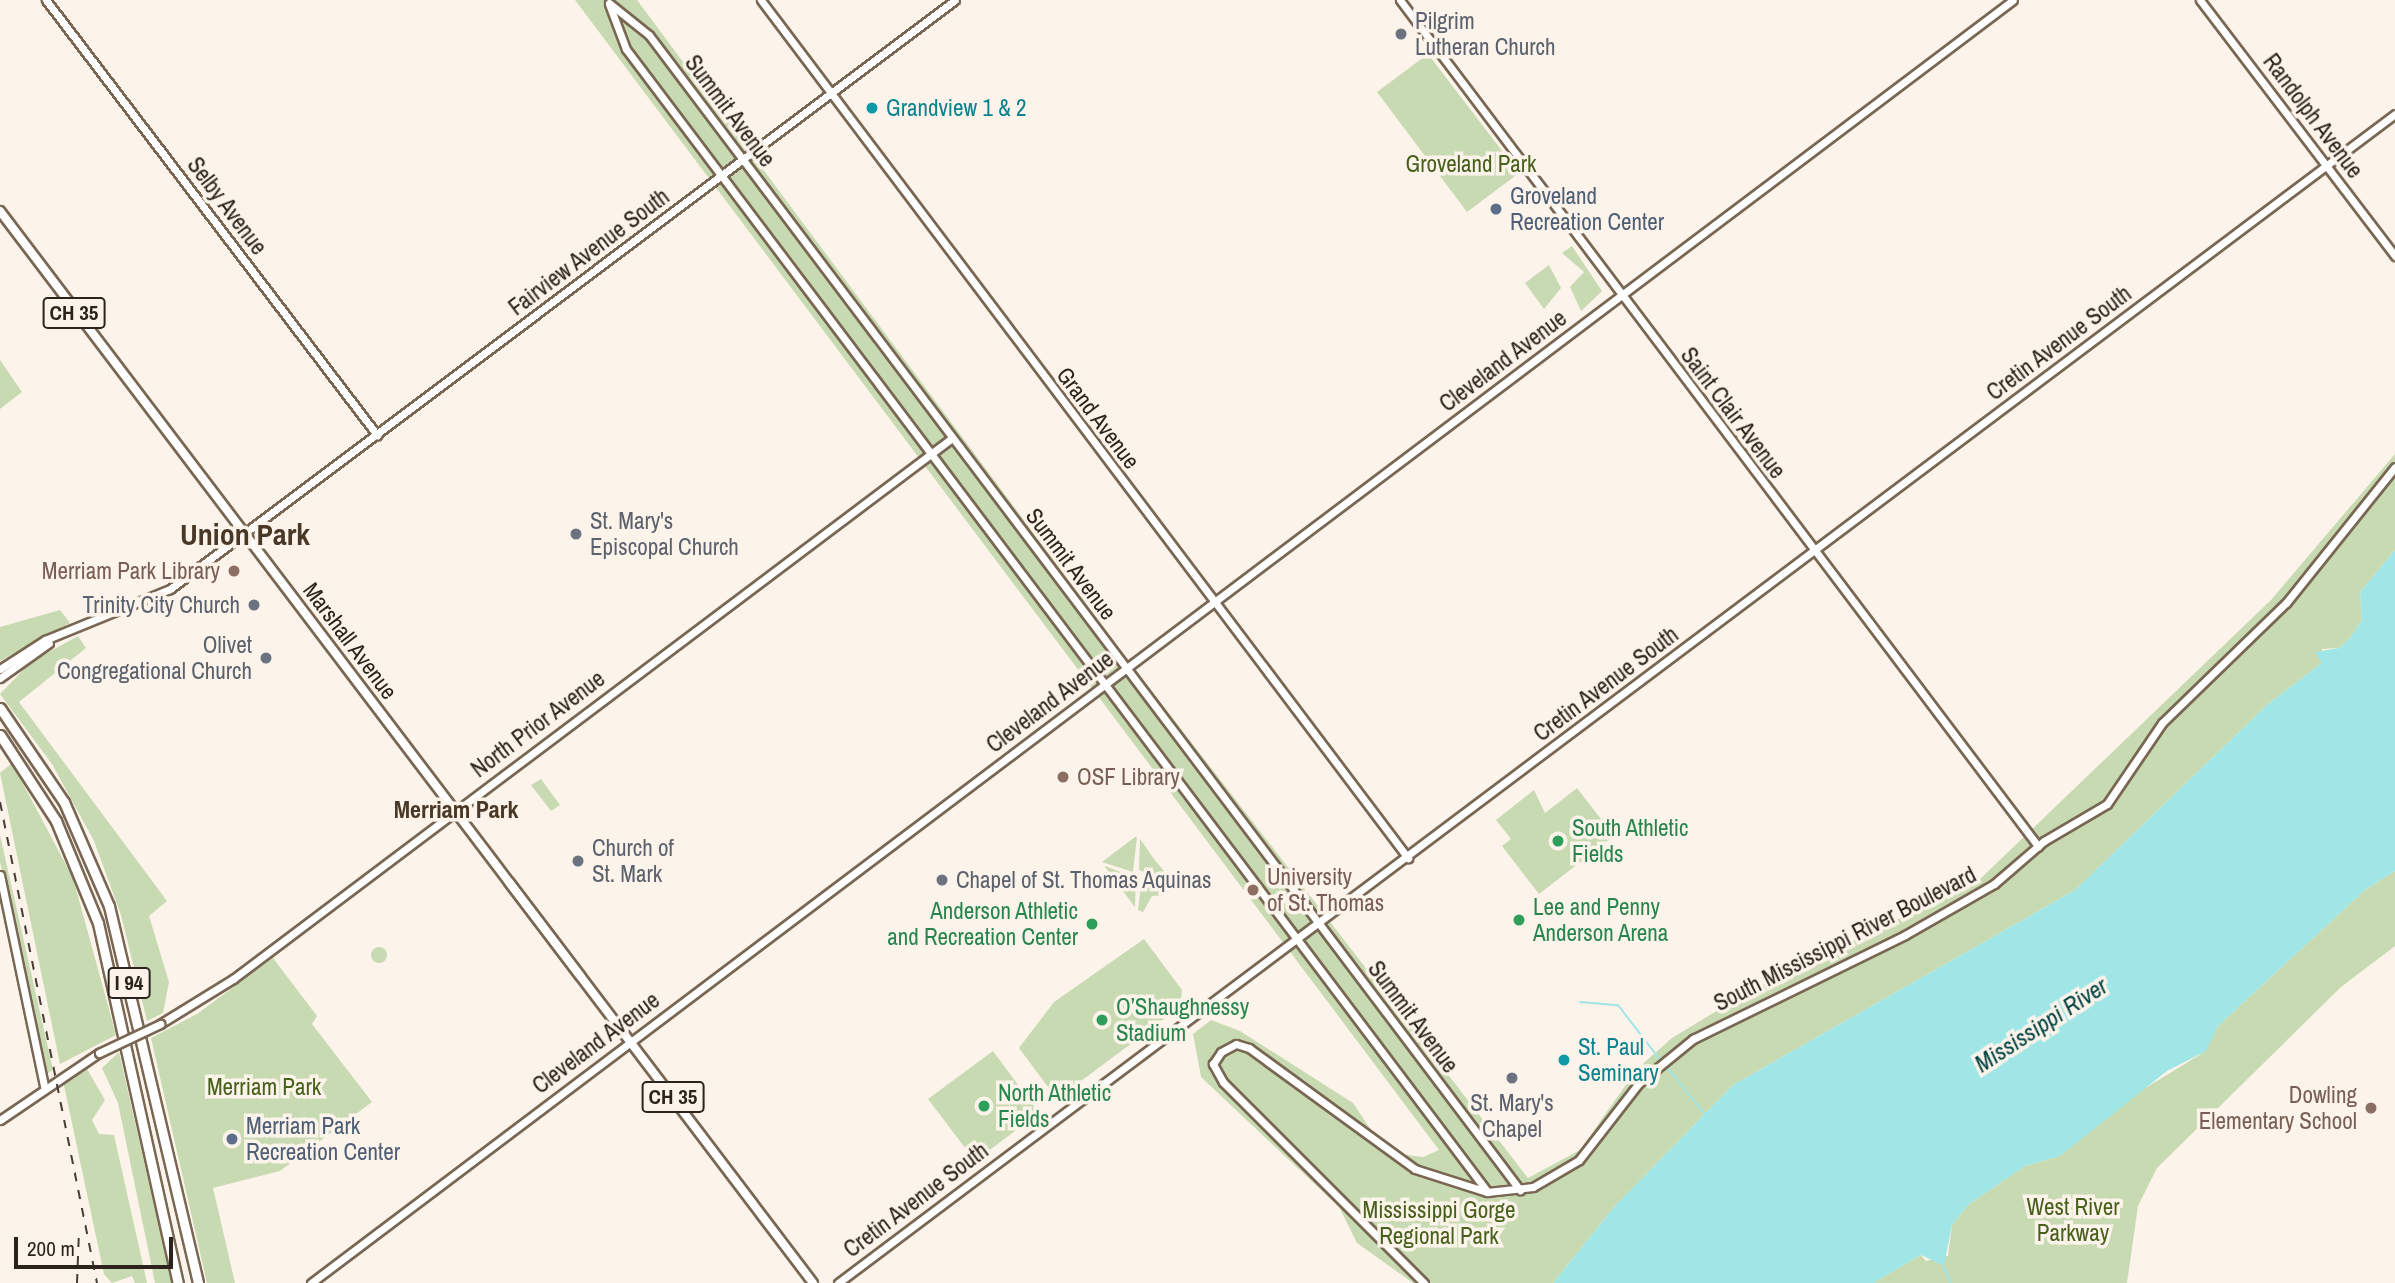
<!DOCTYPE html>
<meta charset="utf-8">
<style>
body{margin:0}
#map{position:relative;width:2395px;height:1283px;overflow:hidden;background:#fcf3ea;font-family:"Archivo Narrow",sans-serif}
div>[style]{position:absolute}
.green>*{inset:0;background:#c8dab2}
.round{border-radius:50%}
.water>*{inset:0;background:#a1e6e6}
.stream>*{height:2px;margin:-1px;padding:0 1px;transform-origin:1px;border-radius:1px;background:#a1e6e6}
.roads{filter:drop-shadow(2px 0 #796753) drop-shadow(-2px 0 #796753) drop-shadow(0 2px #796753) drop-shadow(0 -2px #796753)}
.secondary>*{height:7px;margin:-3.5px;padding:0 3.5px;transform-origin:3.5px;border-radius:3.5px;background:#fff}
.primary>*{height:8px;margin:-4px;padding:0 4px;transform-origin:4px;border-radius:4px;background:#fff}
.highway>*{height:9px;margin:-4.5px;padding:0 4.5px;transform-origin:4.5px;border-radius:4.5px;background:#fff}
.rail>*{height:2px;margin-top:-1px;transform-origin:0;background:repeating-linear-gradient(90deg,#463e35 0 9px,transparent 0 18px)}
.bridges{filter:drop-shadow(2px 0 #796753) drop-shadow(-2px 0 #796753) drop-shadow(0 2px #796753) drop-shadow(0 -2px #796753)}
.secondary-bridge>*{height:7px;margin:-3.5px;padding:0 3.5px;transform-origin:3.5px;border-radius:3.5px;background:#fff}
.dots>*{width:19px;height:19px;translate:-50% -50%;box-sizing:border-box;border:4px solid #fcf3ea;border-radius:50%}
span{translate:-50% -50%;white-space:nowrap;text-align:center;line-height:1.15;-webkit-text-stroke:7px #fcf3ea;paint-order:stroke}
.shield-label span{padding:2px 5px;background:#fcf3ea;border:2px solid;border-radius:5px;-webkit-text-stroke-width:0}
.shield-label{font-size:21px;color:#2c241c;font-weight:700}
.worship-label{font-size:23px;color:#5b616d}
.left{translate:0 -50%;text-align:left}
.right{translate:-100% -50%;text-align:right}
.culture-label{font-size:23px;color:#0d838f}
.street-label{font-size:23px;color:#2c241c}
.park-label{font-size:23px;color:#47601c}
.service-label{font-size:23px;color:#4e5e75}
.education-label{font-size:23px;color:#785e54}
.leisure-label{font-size:23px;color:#27864d}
.neighbourhood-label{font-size:24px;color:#493825;font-weight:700}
.water-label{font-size:24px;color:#004343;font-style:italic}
.district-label{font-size:30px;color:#493825;font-weight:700}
.scale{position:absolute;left:14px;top:1237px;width:159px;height:32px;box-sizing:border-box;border:4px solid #2c241c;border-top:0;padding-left:9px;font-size:21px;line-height:24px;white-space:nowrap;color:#2c241c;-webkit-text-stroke:5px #fcf3ea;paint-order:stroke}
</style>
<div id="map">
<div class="green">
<i style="clip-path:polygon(575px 0,637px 0,1137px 672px,1528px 1178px,1580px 1150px,1637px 1069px,1672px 1038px,1753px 989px,1979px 880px,2271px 600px,2395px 454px,2395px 550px,2360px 592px,2362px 620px,2350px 638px,2339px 648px,2322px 649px,2322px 663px,2268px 704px,2075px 890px,1733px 1085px,1614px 1207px,1553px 1283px,1413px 1283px,1357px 1243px,1339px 1207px,1201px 1077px,1193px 1034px,1211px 1020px,1240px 1031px,1353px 1103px,1377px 1139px,1398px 1154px,1423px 1157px,1439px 1150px)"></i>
<i style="clip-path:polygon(1428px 54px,1519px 173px,1467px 212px,1377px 92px)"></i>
<i style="clip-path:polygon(1572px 246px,1602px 291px,1581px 311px,1570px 287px,1584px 272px,1562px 253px)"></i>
<i style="clip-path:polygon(1549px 265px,1561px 288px,1544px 309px,1525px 283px)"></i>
<i style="clip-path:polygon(0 360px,22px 392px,0 409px)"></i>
<i style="clip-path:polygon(60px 610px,70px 623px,0 661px,0 627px)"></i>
<i style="clip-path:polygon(78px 636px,86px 648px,19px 702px,167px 901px,149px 916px,169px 982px,163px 1013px,147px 1021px,121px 915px,94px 841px,52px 764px,0 694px,31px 662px)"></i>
<i style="clip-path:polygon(12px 763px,73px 878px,116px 1035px,60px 1064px,0 773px)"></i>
<i style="clip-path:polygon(541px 779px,560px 805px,551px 811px,531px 785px)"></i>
<i style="clip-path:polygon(1577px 788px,1614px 836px,1539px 894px,1502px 846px,1511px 839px,1496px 820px,1534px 790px,1545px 813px)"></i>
<i style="clip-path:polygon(0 835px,53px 1070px,45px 1075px,0 862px)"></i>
<i style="clip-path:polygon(1137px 837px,1133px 872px,1102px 862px,1135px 837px)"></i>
<i style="clip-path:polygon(1140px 839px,1154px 859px,1174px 883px,1139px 870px)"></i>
<i style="clip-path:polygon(1105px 866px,1136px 878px,1135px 907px,1105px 867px)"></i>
<i style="clip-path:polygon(2395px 871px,2395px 946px,2341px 987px,2157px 1168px,2138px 1206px,2127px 1283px,1873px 1283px,1921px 1255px,1926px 1261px,1948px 1256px,1952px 1225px,1968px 1205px,2025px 1166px,2060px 1156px,2134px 1095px,2201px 1054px,2218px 1026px,2366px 889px)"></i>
<i style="clip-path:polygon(1142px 877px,1173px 886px,1166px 895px,1152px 896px,1143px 912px,1138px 910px)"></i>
<i style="clip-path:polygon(1144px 939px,1182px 990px,1180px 1007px,1057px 1099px,1019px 1048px,1054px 1002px)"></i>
<i class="round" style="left:371px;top:947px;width:16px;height:16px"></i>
<i style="clip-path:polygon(273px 958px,317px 1016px,312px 1024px,372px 1102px,280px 1171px,213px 1188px,235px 1283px,207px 1283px,151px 1038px,197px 1014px)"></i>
<i style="clip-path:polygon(993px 1051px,1039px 1113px,975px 1161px,928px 1099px)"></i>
<i style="clip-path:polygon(119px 1052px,172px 1283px,155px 1283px,118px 1103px,102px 1068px)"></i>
<i style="clip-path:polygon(87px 1069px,105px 1100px,92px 1120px,99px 1134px,114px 1135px,147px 1283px,135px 1283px,132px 1276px,112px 1283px,104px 1274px,63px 1081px)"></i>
</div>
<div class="water">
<i style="clip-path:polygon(2395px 550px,2395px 871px,2366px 889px,2218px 1026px,2206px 1051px,2167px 1071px,2060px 1156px,2025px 1166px,1968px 1205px,1952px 1225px,1944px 1266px,1921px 1255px,1873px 1283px,1553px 1283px,1614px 1207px,1733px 1085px,2075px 890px,2268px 704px,2322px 663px,2315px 652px,2339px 648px,2350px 638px,2362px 620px,2360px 592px)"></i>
</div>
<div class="stream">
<i style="left:1580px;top:1002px;width:38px;rotate:5deg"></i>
<i style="left:1618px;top:1005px;width:71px;rotate:52.5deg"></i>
<i style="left:1665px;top:1065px;width:63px;rotate:50.8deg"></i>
<i style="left:1943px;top:1265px;width:20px;rotate:66deg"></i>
</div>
<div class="roads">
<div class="secondary">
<i style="left:46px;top:0;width:547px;rotate:52.73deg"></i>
<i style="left:761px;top:0;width:1075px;rotate:52.98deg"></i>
<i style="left:1400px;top:0;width:1060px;rotate:52.98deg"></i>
<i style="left:2200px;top:0;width:322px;rotate:52.7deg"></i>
<i style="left:609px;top:3px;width:51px;rotate:38.7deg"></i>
<i style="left:649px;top:35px;width:1447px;rotate:52.98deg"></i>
<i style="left:609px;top:4px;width:48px;rotate:69.3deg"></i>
<i style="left:626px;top:49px;width:1430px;rotate:52.99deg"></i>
<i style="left:0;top:669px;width:54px;rotate:-32.8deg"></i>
<i style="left:45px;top:640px;width:135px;rotate:-22.2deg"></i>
<i style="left:170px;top:589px;width:981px;rotate:-36.88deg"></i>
<i style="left:0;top:678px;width:60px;rotate:-35.5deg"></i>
<i style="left:0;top:875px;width:216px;rotate:78.2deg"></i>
<i style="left:160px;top:1024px;width:86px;rotate:-31.7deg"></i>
<i style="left:233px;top:979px;width:900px;rotate:-36.96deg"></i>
<i style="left:0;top:1120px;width:120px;rotate:-34.1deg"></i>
<i style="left:311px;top:1283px;width:2131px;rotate:-37.01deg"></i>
<i style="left:838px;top:1283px;width:1947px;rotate:-36.9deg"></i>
<i style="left:1424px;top:1283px;width:284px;rotate:-135deg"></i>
<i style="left:1223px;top:1082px;width:21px;rotate:-119deg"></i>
<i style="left:1213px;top:1064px;width:14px;rotate:-56deg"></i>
<i style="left:1221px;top:1052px;width:17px;rotate:-28deg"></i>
<i style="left:1236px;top:1044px;width:14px;rotate:17deg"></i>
<i style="left:1249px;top:1048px;width:205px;rotate:36.1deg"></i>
<i style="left:1415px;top:1169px;width:76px;rotate:17.7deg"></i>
<i style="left:1487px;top:1192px;width:46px;rotate:-6.2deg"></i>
<i style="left:1533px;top:1187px;width:53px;rotate:-30.4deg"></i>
<i style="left:1579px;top:1160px;width:98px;rotate:-52.1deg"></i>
<i style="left:1639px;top:1083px;width:70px;rotate:-39.2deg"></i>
<i style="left:1693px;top:1039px;width:236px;rotate:-26.1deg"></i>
<i style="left:1905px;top:935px;width:103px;rotate:-29.8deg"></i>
<i style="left:1994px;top:884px;width:66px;rotate:-40.7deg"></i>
<i style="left:2044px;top:841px;width:73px;rotate:-30.4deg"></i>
<i style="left:2107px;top:804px;width:98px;rotate:-55.8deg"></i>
<i style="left:2162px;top:723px;width:173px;rotate:-44.1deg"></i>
<i style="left:2286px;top:603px;width:174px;rotate:-51.3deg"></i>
</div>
<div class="primary">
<i style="left:0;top:211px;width:961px;rotate:52.82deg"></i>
<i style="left:509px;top:882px;width:503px;rotate:52.83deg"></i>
</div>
<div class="highway">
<i style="left:0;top:708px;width:114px;rotate:55.8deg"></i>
<i style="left:64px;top:802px;width:113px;rotate:66.6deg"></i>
<i style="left:109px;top:906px;width:387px;rotate:76.7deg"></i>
<i style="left:0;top:735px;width:103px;rotate:56.9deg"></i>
<i style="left:56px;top:821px;width:110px;rotate:67.6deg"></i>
<i style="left:98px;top:923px;width:369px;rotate:77.5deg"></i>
</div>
</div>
<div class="rail">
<i style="left:0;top:802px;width:491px;rotate:78.6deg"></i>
<i style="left:77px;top:1283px;width:53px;rotate:-87.8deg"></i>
</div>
<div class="bridges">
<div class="secondary-bridge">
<i style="left:99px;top:1053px;width:68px;rotate:-25.4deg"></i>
</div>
</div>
<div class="dots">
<i style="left:1401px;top:34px;background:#6b7280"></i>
<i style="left:872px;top:108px;background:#0f9aa8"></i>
<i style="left:1496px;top:209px;background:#5c6f8a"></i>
<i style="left:576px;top:534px;background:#6b7280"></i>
<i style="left:234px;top:571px;background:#8d6e63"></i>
<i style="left:254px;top:605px;background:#6b7280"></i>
<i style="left:266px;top:658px;background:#6b7280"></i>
<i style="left:1063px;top:777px;background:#8d6e63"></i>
<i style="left:1558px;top:841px;background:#2e9e5b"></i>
<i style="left:578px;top:861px;background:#6b7280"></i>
<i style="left:942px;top:880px;background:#6b7280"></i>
<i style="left:1253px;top:890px;background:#8d6e63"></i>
<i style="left:1519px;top:920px;background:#2e9e5b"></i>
<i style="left:1092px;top:924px;background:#2e9e5b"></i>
<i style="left:1102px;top:1020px;background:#2e9e5b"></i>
<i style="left:1564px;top:1060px;background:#0f9aa8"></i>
<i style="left:1512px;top:1078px;background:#6b7280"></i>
<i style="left:984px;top:1106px;background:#2e9e5b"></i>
<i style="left:2371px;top:1108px;background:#8d6e63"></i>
<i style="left:232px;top:1139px;background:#5c6f8a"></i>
</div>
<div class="shield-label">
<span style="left:74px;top:313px">CH 35</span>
<span style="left:129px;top:983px">I 94</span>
<span style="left:673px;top:1097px">CH 35</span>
</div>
<div class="worship-label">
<span class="left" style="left:1415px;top:34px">Pilgrim<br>Lutheran Church</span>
<span class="left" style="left:590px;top:534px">St. Mary's<br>Episcopal Church</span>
<span class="right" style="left:240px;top:605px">Trinity City Church</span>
<span class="right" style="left:252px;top:658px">Olivet<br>Congregational Church</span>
<span class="left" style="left:592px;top:861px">Church of<br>St. Mark</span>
<span class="left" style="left:956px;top:880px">Chapel of St. Thomas Aquinas</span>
<span style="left:1512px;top:1116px">St. Mary's<br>Chapel</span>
</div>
<div class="culture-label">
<span class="left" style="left:886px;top:108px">Grandview 1 &amp; 2</span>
<span class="left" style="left:1578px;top:1060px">St. Paul<br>Seminary</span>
</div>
<div class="street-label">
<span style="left:730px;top:111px;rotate:53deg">Summit Avenue</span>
<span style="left:2313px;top:116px;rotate:53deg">Randolph Avenue</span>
<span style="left:227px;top:206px;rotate:53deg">Selby Avenue</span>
<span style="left:589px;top:252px;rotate:-37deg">Fairview Avenue South</span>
<span style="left:2059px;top:343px;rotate:-37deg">Cretin Avenue South</span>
<span style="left:1503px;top:361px;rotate:-37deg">Cleveland Avenue</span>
<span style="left:1733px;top:413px;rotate:53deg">Saint Clair Avenue</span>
<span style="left:1098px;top:418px;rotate:53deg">Grand Avenue</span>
<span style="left:1071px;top:564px;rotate:53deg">Summit Avenue</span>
<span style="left:350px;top:641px;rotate:53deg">Marshall Avenue</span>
<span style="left:1606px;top:684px;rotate:-37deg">Cretin Avenue South</span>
<span style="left:1050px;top:702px;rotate:-37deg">Cleveland Avenue</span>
<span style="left:538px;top:724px;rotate:-37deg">North Prior Avenue</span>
<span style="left:1845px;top:939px;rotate:-27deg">South Mississippi River Boulevard</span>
<span style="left:1413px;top:1017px;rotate:53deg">Summit Avenue</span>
<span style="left:596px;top:1043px;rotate:-37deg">Cleveland Avenue</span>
<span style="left:916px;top:1200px;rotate:-37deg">Cretin Avenue South</span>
</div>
<div class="park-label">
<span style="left:1471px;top:164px">Groveland Park</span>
<span style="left:264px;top:1087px">Merriam Park</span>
<span style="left:2073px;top:1220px">West River<br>Parkway</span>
<span style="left:1439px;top:1223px">Mississippi Gorge<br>Regional Park</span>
</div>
<div class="service-label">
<span class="left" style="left:1510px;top:209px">Groveland<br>Recreation Center</span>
<span class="left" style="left:246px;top:1139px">Merriam Park<br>Recreation Center</span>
</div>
<div class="education-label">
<span class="right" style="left:220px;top:571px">Merriam Park Library</span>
<span class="left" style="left:1077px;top:777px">OSF Library</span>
<span class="left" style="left:1267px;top:890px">University<br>of St. Thomas</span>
<span class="right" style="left:2357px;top:1108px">Dowling<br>Elementary School</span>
</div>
<div class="leisure-label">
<span class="left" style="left:1572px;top:841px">South Athletic<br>Fields</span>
<span class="left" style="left:1533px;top:920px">Lee and Penny<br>Anderson Arena</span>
<span class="right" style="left:1078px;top:924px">Anderson Athletic<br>and Recreation Center</span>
<span class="left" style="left:1116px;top:1020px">O’Shaughnessy<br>Stadium</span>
<span class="left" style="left:998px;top:1106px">North Athletic<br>Fields</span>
</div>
<div class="neighbourhood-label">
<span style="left:456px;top:810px">Merriam Park</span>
</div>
<div class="water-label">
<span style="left:2041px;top:1025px;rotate:-33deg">Mississippi River</span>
</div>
<div class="district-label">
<span style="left:245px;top:534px">Union Park</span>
</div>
<div class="scale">200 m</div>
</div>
